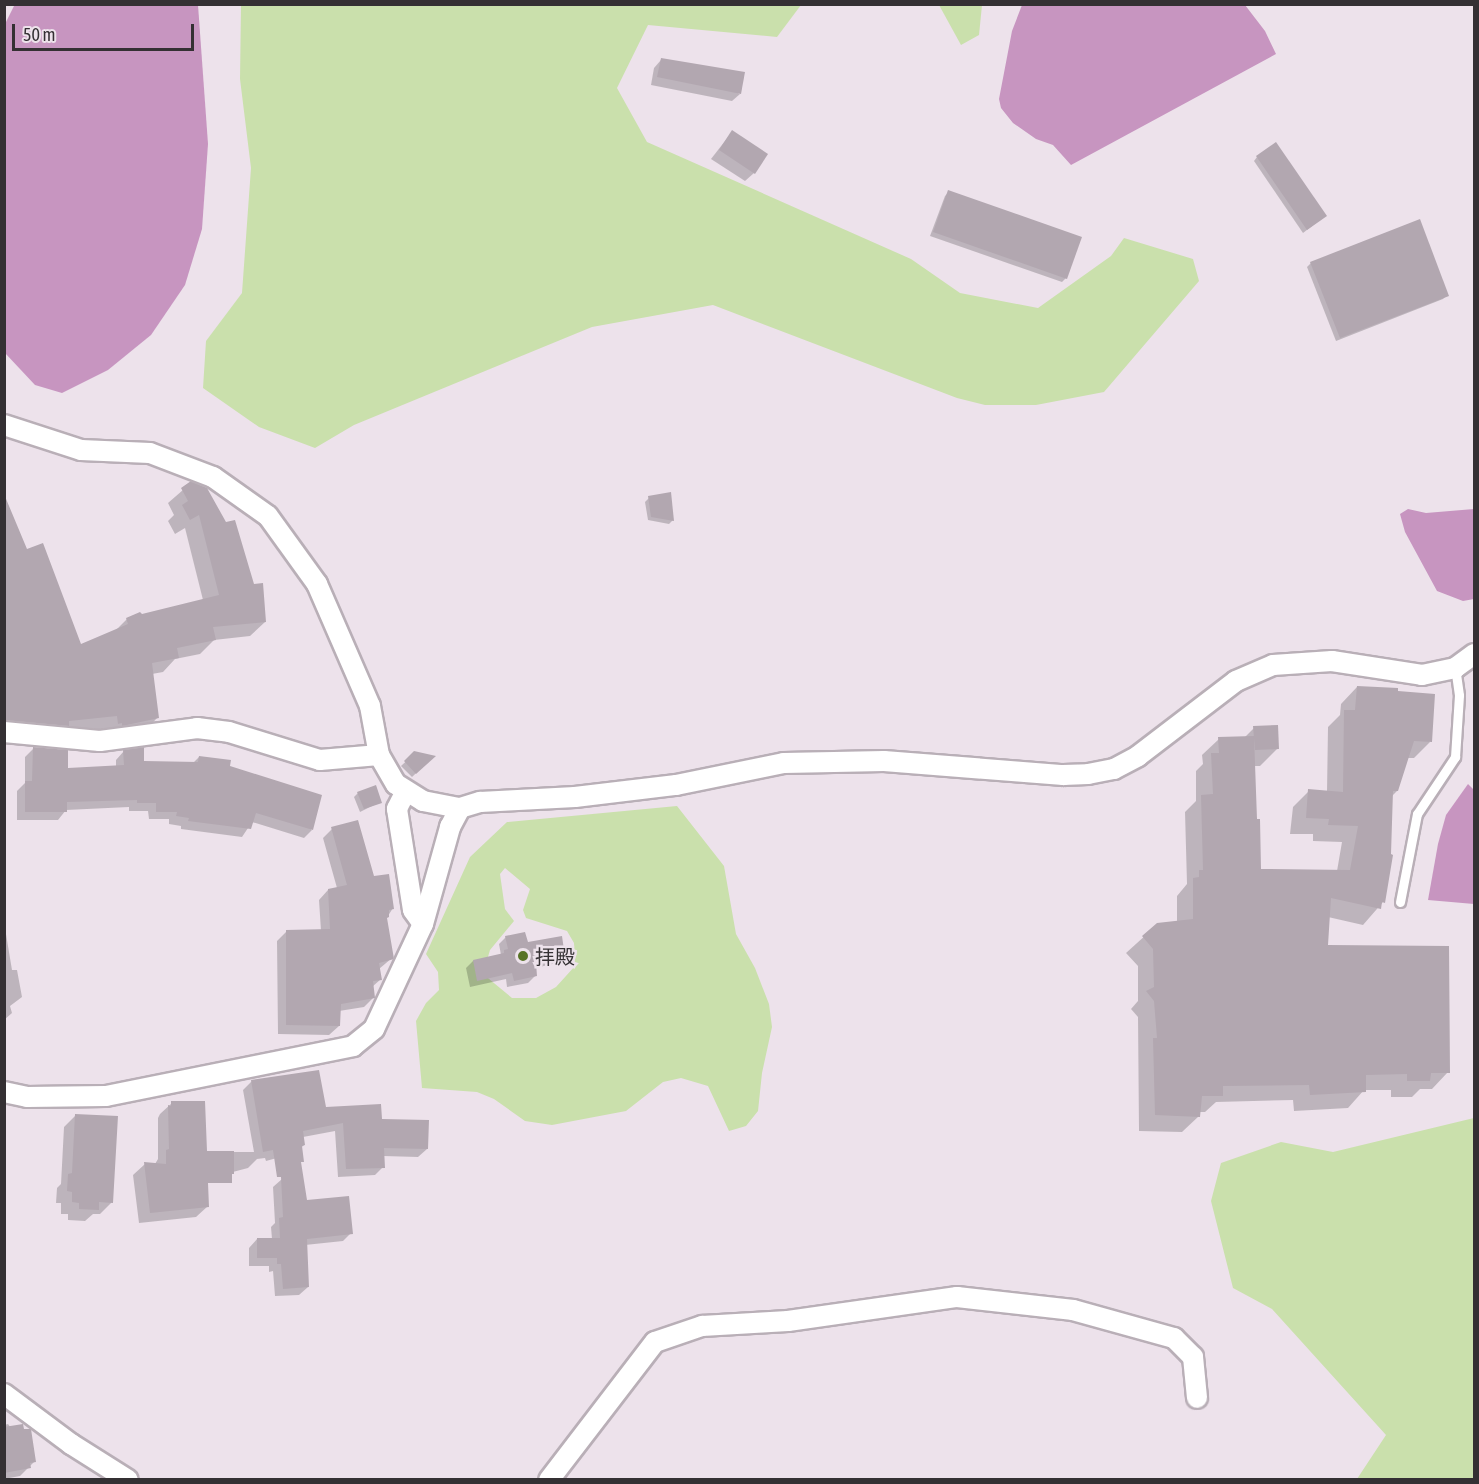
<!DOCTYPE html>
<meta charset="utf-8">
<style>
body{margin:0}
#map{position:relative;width:1479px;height:1484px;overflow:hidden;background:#ede2eb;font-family:"Asap Condensed","Noto Sans JP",sans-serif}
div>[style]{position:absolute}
.green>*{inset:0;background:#cae0ac}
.water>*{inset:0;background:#c795c0}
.shadow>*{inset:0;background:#0003}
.building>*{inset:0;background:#b2a7b0}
.roads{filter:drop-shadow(2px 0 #b9afb7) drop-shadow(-2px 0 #b9afb7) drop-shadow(0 2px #b9afb7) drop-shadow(0 -2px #b9afb7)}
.service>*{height:9px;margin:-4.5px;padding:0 4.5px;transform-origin:4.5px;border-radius:4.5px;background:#fff}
.minor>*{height:20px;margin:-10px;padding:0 10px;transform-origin:10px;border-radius:10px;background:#fff}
.dots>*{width:16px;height:16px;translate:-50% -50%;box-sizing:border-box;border:3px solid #ede2eb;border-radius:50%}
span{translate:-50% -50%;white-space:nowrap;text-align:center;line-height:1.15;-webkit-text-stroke:5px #ede2eb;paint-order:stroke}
.poi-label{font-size:20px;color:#343033}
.left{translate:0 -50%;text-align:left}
.frame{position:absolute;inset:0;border:6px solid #343033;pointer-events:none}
.scale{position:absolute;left:12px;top:24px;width:182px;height:27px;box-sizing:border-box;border:3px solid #343033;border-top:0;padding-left:8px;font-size:18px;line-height:21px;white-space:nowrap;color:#343033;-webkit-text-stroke:4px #ede2eb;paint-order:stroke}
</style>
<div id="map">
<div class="green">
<i style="clip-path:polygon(241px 5px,801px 5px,777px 37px,648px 25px,617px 88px,647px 142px,911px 259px,960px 293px,1038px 308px,1111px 256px,1124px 238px,1193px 259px,1199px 281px,1104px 392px,1036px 405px,985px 405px,957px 398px,713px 305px,592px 327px,354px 425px,315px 448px,259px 427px,203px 388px,206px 341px,242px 293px,251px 168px,240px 79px)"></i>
<i style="clip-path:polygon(939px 5px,982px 5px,979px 35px,961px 45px)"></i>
<i style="clip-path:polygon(evenodd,677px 806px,724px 866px,736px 934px,755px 968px,769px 1004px,772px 1027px,762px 1073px,758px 1111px,746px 1126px,729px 1131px,708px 1086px,681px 1078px,663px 1082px,626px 1111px,552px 1125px,525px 1121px,494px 1099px,477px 1092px,422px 1088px,416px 1021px,426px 1003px,439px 990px,438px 972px,426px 954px,470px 857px,507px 822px,677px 806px,505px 868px,530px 889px,523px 910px,526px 918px,567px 931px,574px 943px,575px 966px,556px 987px,536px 998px,512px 998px,483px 974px,490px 950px,514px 921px,505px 909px,500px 874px,505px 868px)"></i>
<i style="clip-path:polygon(1474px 1118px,1474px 1479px,1357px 1479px,1386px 1435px,1272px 1309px,1233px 1288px,1211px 1201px,1221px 1163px,1281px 1142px,1333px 1152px)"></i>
</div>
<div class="water">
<i style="clip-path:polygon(15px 4px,198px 5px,208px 144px,202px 229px,185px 285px,151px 335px,108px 370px,62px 393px,35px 385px,5px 353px,4px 26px)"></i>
<i style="clip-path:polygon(1022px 5px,1245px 5px,1265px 31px,1276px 54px,1071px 165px,1053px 145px,1036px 139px,1013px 123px,1001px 108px,999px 99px,1012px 31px)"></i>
<i style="clip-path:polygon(1408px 509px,1426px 513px,1474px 509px,1474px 599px,1463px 601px,1437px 591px,1405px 532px,1400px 514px)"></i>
<i style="clip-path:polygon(1468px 784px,1474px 790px,1474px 904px,1428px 900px,1438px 844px,1446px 815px)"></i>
</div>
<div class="shadow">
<i style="clip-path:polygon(661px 60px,740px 94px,732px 101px,651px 85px,654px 68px)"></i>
<i style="clip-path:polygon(732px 132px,754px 173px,745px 181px,711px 159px)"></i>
<i style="clip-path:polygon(1257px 157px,1325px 216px,1303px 233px,1254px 161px)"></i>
<i style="clip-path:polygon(949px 192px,1066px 278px,1062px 282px,930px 236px,945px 196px)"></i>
<i style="clip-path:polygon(1311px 263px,1447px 295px,1443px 299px,1336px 341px,1307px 267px)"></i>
<i style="clip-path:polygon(191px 483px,265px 622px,250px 636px,214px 640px,200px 654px,175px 659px,163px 672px,152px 674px,157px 718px,143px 733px,104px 737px,103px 730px,4px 736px,4px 528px,27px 551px,80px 646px,115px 631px,127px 619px,203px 600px,185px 528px,175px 534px,168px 521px,174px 515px,168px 503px)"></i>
<i style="clip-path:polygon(649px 498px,673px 520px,669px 524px,648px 520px,645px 502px)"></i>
<i style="clip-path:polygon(1357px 687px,1430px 742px,1414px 758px,1407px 758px,1397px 791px,1392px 796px,1383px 902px,1363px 925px,1328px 917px,1327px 946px,1448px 1072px,1432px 1089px,1420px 1089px,1412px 1097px,1391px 1097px,1391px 1090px,1364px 1090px,1348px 1108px,1294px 1111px,1293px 1100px,1216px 1102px,1205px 1112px,1199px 1112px,1199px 1116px,1182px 1132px,1139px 1131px,1138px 1017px,1131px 1009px,1138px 1001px,1138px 966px,1126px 953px,1158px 924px,1177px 922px,1177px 896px,1187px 884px,1185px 812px,1196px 801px,1196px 771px,1203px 764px,1202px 755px,1219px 739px,1244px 738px,1254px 728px,1278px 748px,1260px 766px,1253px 766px,1259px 870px,1337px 871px,1342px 842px,1313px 841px,1313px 834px,1290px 834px,1293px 807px,1309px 791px,1327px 792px,1328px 727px,1340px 715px,1341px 704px)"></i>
<i style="clip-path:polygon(34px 748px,67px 769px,116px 767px,116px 760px,124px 751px,143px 762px,193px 763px,199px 757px,229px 767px,312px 830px,304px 838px,252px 822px,242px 837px,181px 829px,181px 826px,169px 824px,169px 819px,149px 819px,148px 811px,129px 811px,129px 807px,66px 810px,58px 820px,17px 820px,17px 791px,25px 783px,25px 757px)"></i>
<i style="clip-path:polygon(415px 753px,433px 757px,412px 777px,401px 766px)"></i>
<i style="clip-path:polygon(358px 793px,380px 802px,360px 812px,354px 797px)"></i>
<i style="clip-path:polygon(332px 829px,373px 877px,393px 908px,386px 919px,392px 958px,379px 969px,381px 979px,372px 987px,373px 998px,364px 1007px,339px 1011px,339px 1026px,329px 1035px,278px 1034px,277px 941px,286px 932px,321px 931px,319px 900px,328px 890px,337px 888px,323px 838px)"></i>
<i style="clip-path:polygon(4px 922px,12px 970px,17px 970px,22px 997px,10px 1006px,12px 1013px,4px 1020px)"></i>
<i style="clip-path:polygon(506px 937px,564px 956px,557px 963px,535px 968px,535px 976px,528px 983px,507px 987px,506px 979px,470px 987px,466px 968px,473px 961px,501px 955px,499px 944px)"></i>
<i style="clip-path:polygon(252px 1081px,325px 1108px,381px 1121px,427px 1149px,418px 1157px,383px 1156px,383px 1167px,375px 1175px,338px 1177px,335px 1131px,303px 1137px,304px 1145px,295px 1153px,266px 1161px,265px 1158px,257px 1159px,248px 1168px,206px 1179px,208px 1206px,196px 1217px,139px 1223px,133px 1175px,145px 1164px,155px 1164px,158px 1159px,158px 1118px,160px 1114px,172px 1103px,206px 1152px,254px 1152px,243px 1090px)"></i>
<i style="clip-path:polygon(76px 1115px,112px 1202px,100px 1214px,93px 1214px,85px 1221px,68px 1220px,68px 1214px,61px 1214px,61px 1203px,56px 1203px,57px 1188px,61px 1184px,64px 1127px)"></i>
<i style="clip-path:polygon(282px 1179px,306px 1202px,351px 1233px,343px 1241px,305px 1245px,308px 1287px,299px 1295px,275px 1296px,273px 1271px,269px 1272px,269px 1266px,249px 1266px,249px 1248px,257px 1239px,272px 1239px,271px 1227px,275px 1223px,273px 1187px)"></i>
<i style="clip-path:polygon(8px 1424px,35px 1461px,20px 1476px,4px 1479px,4px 1425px)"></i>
</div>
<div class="building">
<i style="clip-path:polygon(661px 58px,745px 72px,741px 94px,657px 77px)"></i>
<i style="clip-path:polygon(732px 130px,768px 154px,755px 174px,719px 150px)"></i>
<i style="clip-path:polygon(1276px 142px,1327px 216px,1307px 230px,1256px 156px)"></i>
<i style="clip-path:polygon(948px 190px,1082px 237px,1067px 279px,933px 232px)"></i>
<i style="clip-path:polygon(1420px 219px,1449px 296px,1340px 338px,1310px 262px)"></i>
<i style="clip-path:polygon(191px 481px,207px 488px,226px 522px,235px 520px,254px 584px,263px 583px,266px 622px,213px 627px,216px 640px,177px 648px,179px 658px,152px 663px,159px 718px,122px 726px,122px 723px,118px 724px,117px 716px,69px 721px,69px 726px,4px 720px,4px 494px,27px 549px,43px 543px,81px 644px,128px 624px,126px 618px,140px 612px,142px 614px,219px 595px,199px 515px,190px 520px,182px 505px,188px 501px,181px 488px)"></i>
<i style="clip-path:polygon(671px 492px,674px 521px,651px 517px,648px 496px)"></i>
<i style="clip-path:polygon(1357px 686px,1398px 688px,1398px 691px,1435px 694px,1432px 742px,1414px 741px,1398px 791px,1393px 791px,1391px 854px,1393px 855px,1385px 903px,1382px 902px,1381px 909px,1331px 898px,1328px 945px,1449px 946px,1450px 1073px,1431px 1073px,1430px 1081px,1407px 1081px,1407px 1074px,1366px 1075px,1366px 1092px,1310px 1095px,1309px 1085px,1223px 1086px,1223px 1096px,1202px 1096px,1200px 1117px,1155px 1115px,1153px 1038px,1157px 1038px,1154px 1001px,1146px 991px,1154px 987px,1153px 949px,1142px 936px,1157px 923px,1193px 919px,1193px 878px,1199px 877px,1199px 870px,1203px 870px,1201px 795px,1213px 794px,1211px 753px,1219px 753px,1218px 737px,1254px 736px,1257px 819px,1260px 819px,1261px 869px,1350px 870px,1358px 826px,1328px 825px,1329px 819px,1306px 818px,1308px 789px,1343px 792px,1344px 710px,1355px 710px)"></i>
<i style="clip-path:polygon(1278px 725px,1279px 749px,1255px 750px,1253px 726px)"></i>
<i style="clip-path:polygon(33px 747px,68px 750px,68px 768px,124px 765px,123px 750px,144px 747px,144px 761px,198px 762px,199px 756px,231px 760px,230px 766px,322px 795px,313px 830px,256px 813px,251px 829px,188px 821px,189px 818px,176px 816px,177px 812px,156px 812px,156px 803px,137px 803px,137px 800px,67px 802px,67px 812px,25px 812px,25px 781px,32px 781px)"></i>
<i style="clip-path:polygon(414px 751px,436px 756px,416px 774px,404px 761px)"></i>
<i style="clip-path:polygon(376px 785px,382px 803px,364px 809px,357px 792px)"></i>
<i style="clip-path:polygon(358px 820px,374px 876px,389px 874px,394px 909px,389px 910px,389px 917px,387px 918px,394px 959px,379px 963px,382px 980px,373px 981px,375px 998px,341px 1004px,340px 1026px,286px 1025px,286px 930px,330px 929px,328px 889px,347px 885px,331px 827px)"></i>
<i style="clip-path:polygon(525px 932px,528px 942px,562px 936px,565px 957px,536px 963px,537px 976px,514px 981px,512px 973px,477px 981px,473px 960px,504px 953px,504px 950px,508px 949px,505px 936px)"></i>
<i style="clip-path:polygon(319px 1070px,326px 1107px,381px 1104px,382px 1119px,429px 1120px,428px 1149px,384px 1148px,385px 1168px,346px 1169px,343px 1123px,303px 1131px,305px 1145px,302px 1146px,304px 1162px,301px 1162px,307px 1200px,349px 1196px,353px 1234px,307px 1239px,309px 1287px,283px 1289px,281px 1264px,277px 1264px,277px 1258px,257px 1258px,257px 1238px,280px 1238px,279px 1218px,283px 1217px,281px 1177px,277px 1177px,273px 1150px,263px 1152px,251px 1080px)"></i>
<i style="clip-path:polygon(171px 1101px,205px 1101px,207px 1151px,234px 1151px,234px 1174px,232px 1174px,232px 1183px,208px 1183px,209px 1207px,150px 1213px,144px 1162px,166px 1164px,166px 1150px,169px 1149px,168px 1105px,171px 1106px)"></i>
<i style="clip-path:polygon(75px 1114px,118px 1116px,113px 1203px,99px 1202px,99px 1210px,79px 1209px,79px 1203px,72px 1202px,72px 1192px,67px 1191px,68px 1174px,72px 1173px)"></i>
<i style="clip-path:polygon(23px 1424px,24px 1429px,31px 1429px,36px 1462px,30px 1463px,31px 1468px,4px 1473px,4px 1427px)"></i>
</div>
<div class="roads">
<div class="service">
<i style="left:1400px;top:902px;width:90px;rotate:-79.1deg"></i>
<i style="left:1417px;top:814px;width:69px;rotate:-56.3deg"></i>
<i style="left:1455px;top:757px;width:62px;rotate:-86.3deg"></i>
<i style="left:1459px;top:695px;width:27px;rotate:-98deg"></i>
</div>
<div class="minor">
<i style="left:4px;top:425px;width:81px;rotate:18deg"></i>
<i style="left:81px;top:450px;width:69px;rotate:2.5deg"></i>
<i style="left:150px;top:453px;width:67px;rotate:20.9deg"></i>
<i style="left:213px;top:477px;width:67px;rotate:35.3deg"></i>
<i style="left:268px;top:516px;width:84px;rotate:54.2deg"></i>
<i style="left:317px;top:584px;width:133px;rotate:66.5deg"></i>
<i style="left:370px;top:706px;width:50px;rotate:79.6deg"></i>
<i style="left:379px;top:755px;width:34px;rotate:60deg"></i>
<i style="left:396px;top:784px;width:32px;rotate:32deg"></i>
<i style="left:423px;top:801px;width:38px;rotate:11deg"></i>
<i style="left:460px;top:808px;width:21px;rotate:-17deg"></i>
<i style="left:480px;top:802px;width:95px;rotate:-3deg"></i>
<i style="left:575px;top:797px;width:102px;rotate:-6.8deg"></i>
<i style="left:676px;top:785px;width:110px;rotate:-11.5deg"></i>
<i style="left:784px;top:763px;width:100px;rotate:-1.1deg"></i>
<i style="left:884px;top:761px;width:180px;rotate:4.5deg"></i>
<i style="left:1063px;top:775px;width:25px;rotate:-2deg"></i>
<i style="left:1088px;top:774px;width:26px;rotate:-11deg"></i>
<i style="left:1114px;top:769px;width:27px;rotate:-28deg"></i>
<i style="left:1138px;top:756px;width:123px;rotate:-37.4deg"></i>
<i style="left:1236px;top:681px;width:40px;rotate:-23.4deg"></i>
<i style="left:1273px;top:665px;width:59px;rotate:-3.9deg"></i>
<i style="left:1332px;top:661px;width:91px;rotate:8.8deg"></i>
<i style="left:1422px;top:675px;width:34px;rotate:-12deg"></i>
<i style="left:1455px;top:668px;width:24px;rotate:-36deg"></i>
<i style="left:4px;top:732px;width:96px;rotate:5.4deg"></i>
<i style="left:100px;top:741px;width:98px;rotate:-7.6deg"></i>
<i style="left:197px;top:728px;width:32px;rotate:7deg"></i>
<i style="left:229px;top:732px;width:95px;rotate:17.1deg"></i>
<i style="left:320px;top:760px;width:59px;rotate:-4.8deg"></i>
<i style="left:406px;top:791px;width:20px;rotate:117deg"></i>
<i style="left:397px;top:809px;width:102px;rotate:81deg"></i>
<i style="left:413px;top:910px;width:17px;rotate:54deg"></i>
<i style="left:4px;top:1092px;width:24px;rotate:12deg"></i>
<i style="left:27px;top:1097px;width:79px;rotate:-0.7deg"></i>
<i style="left:106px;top:1096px;width:252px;rotate:-11.4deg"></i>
<i style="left:353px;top:1046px;width:27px;rotate:-39deg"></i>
<i style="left:374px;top:1029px;width:116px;rotate:-65deg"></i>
<i style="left:423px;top:924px;width:101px;rotate:-74.4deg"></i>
<i style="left:450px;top:827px;width:21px;rotate:-62deg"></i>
<i style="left:4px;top:1394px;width:84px;rotate:36.7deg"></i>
<i style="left:71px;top:1444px;width:67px;rotate:32.3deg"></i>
<i style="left:549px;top:1480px;width:174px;rotate:-52.5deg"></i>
<i style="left:655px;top:1342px;width:50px;rotate:-18.8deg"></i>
<i style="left:702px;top:1326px;width:86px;rotate:-3.3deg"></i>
<i style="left:788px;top:1321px;width:171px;rotate:-8.1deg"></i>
<i style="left:957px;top:1297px;width:117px;rotate:6.4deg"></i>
<i style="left:1073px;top:1310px;width:105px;rotate:15.5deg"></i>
<i style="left:1174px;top:1338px;width:27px;rotate:45deg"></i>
<i style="left:1193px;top:1357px;width:41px;rotate:84.4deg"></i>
</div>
</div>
<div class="dots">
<i style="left:523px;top:956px;background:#587326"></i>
</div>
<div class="poi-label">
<span class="left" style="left:535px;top:956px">拝殿</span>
</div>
<div class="frame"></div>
<div class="scale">50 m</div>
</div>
